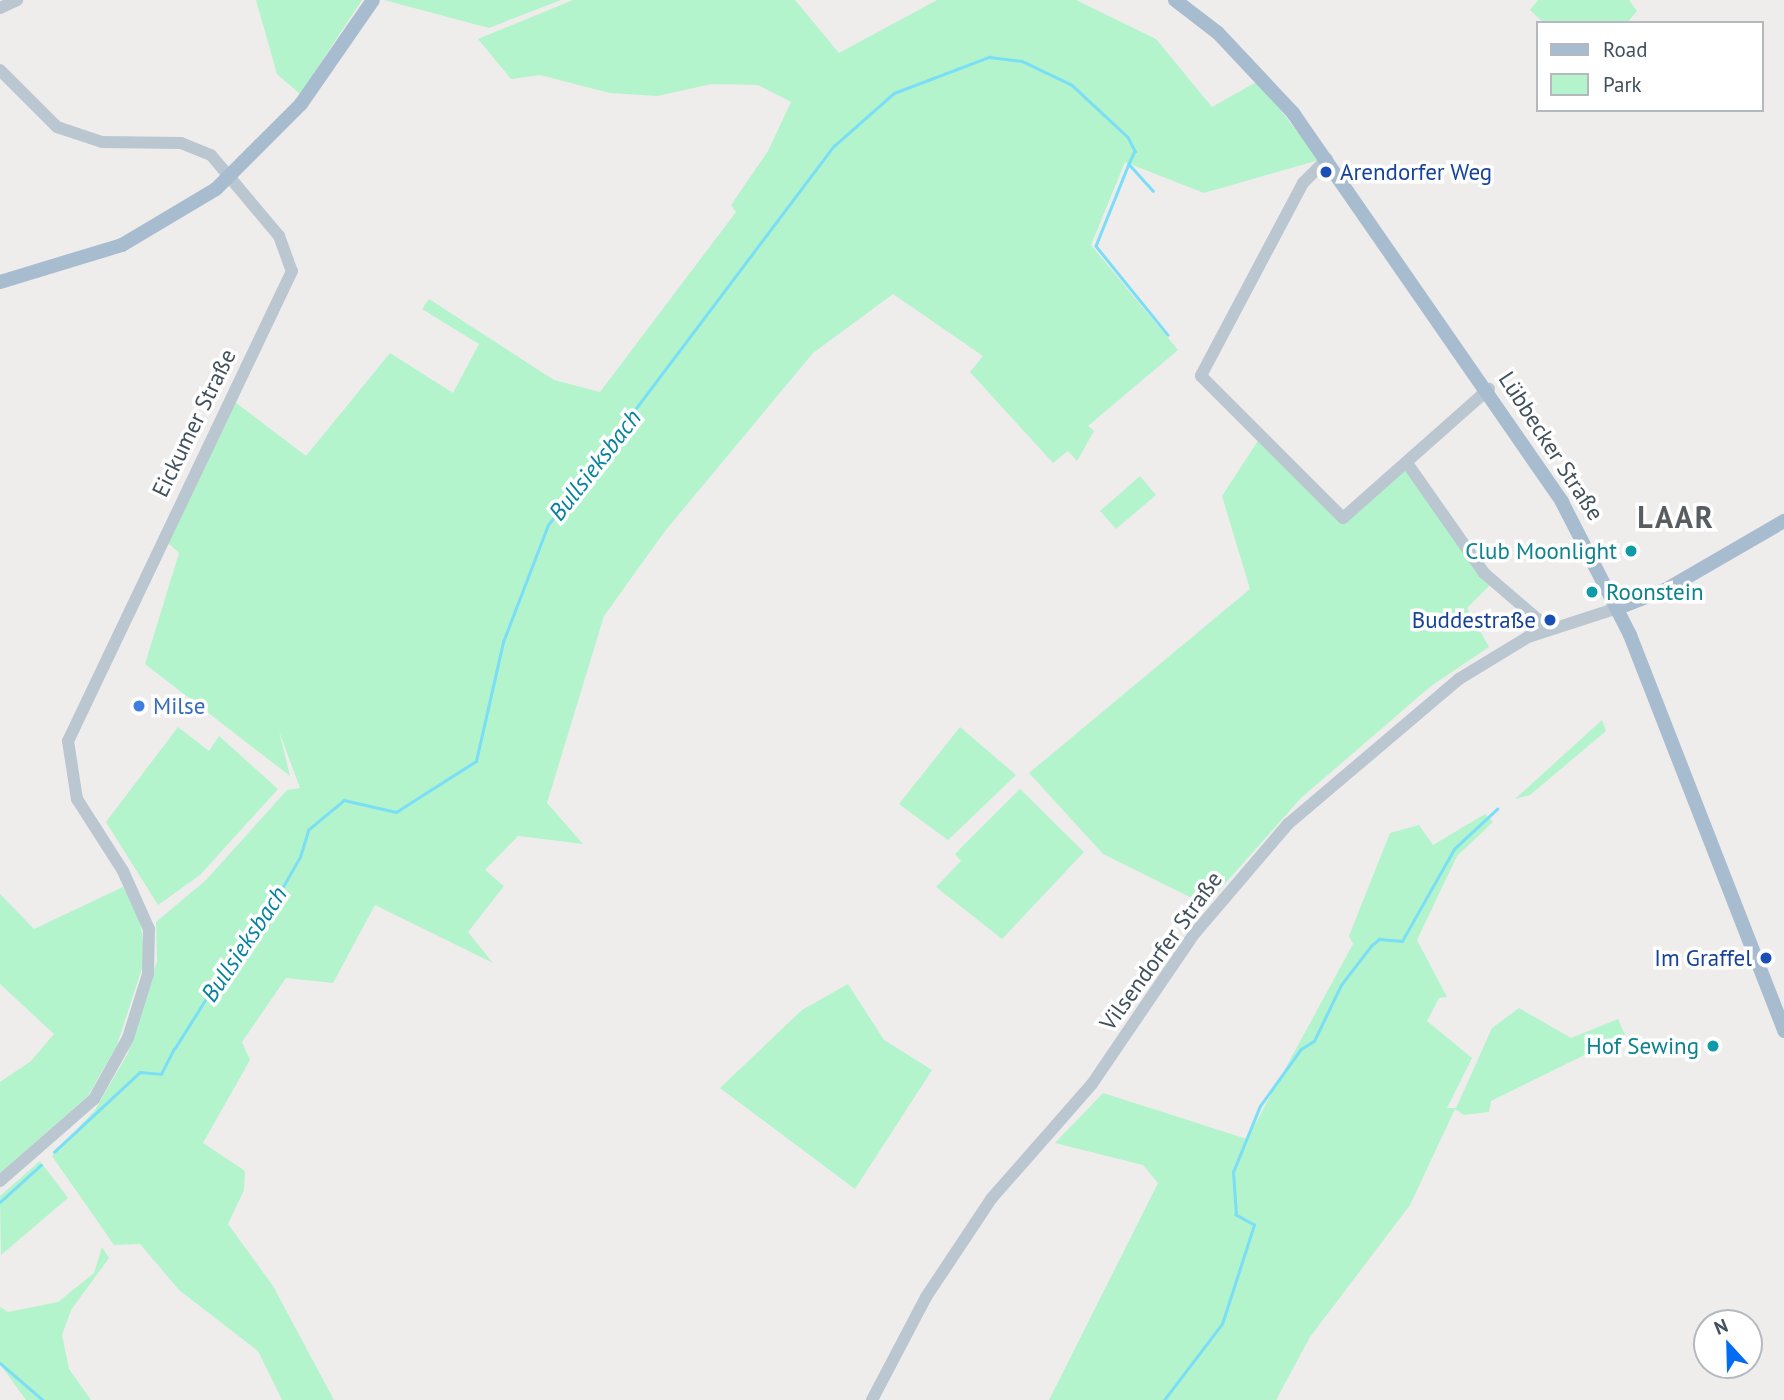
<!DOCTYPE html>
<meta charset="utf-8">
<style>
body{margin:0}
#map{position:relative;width:1784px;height:1400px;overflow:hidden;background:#efecec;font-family:"PT Sans",sans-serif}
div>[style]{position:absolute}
.green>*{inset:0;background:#b3f4cc}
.stream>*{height:2.5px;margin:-1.25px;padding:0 1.25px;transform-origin:1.25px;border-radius:1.25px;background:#7adef7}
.minor>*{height:12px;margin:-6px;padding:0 6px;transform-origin:6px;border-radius:6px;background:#bac7d1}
.major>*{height:14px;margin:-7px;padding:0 7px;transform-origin:7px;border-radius:7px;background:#a8bccf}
.dots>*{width:19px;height:19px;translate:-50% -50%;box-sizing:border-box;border:4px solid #fff;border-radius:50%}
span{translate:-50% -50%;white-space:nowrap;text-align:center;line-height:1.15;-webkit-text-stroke:7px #fff;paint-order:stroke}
.transit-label{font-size:23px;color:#164399}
.left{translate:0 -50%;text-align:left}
.right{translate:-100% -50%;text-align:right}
.street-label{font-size:23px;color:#42505c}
.culture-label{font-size:23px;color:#0d838f}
.shop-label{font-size:23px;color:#366cbe}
.water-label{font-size:24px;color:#0281a1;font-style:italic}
.district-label{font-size:30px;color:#585d62;font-weight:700;letter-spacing:2px}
.legend{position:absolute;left:1536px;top:21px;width:228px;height:91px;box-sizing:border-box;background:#fff;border:2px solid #b3b9be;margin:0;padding:9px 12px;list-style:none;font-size:21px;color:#42505c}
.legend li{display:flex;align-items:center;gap:14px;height:35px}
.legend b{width:35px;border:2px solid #b3b9be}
.north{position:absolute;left:1693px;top:1309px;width:70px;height:70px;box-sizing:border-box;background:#fff;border:2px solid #b3b9be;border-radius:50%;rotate:338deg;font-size:19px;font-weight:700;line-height:28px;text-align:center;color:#42505c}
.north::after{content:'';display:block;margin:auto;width:24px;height:32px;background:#026df3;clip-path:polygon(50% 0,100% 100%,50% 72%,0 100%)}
</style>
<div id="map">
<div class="green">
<i style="clip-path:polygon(256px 0,362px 0,300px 94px,277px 74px)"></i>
<i style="clip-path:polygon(384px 0,561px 0,489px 28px)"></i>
<i style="clip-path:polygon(573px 0,795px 0,839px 53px,937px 0,1076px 0,1156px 39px,1212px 107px,1258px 81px,1319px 160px,1204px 193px,1125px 162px,1091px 245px,1178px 350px,1088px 426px,1094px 431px,1077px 461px,1068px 451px,1053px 463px,970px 372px,983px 356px,893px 294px,813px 353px,665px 531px,604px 616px,547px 803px,583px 844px,518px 836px,485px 870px,504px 886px,468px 932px,493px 963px,375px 905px,333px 983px,286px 978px,242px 1042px,250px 1060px,203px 1143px,245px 1171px,244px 1190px,228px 1224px,273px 1286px,334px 1400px,282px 1400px,258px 1351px,179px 1290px,140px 1244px,114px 1245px,52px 1156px,95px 1110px,128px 1053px,157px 961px,156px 922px,206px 880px,287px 790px,300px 788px,279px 731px,290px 776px,145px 664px,179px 553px,167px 542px,235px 402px,306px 456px,390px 353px,453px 393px,479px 344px,422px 309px,429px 299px,554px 380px,600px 392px,736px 212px,731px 205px,768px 151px,791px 102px,758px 85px,712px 84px,657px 96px,610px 93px,540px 75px,511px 79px,478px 39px)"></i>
<i style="clip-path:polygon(1538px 0,1629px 0,1637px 11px,1627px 23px,1544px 23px,1530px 10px)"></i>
<i style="clip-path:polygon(1263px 433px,1343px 514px,1402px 463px,1491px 584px,1467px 608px,1489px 647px,1431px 686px,1301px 798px,1206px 905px,1103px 854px,1029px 773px,1250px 589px,1222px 496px)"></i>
<i style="clip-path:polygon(1140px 476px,1156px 495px,1116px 529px,1100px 511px)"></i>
<i style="clip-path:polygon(1602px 720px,1606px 731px,1530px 795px,1515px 799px)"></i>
<i style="clip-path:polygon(178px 727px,209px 751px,219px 736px,278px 789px,200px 875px,158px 905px,106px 822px)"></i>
<i style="clip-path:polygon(960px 727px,1016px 775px,948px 840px,899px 804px)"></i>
<i style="clip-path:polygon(1020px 789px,1084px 852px,1002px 939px,936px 887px,961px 861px,955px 854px)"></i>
<i style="clip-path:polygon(1485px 814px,1493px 822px,1457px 856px,1417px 940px,1447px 997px,1439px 998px,1427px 1021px,1472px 1058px,1447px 1108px,1456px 1108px,1492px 1028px,1519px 1008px,1571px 1038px,1618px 1019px,1625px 1035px,1491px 1101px,1489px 1112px,1464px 1115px,1455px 1109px,1410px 1205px,1310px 1337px,1276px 1400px,1049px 1400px,1158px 1183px,1143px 1165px,1055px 1143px,1103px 1093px,1247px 1139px,1353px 944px,1349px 936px,1390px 833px,1419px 825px,1433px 845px)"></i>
<i style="clip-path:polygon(123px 887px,140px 917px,145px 959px,117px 1045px,88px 1096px,0 1173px,0 1082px,31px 1061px,54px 1034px,0 984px,0 894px,34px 929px)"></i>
<i style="clip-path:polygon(848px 984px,884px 1040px,932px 1070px,855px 1189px,720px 1088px,802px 1010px)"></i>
<i style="clip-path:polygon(40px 1161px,68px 1198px,1px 1255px,0 1196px)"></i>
<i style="clip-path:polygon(102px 1247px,109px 1258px,71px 1310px,62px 1335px,69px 1369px,91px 1400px,26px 1400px,0 1364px,0 1307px,8px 1312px,58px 1302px,94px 1273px)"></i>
</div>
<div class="stream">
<i style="left:1129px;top:164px;width:88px;rotate:111.9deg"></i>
<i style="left:1096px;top:246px;width:114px;rotate:51deg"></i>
<i style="left:175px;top:1048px;width:102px;rotate:-57.9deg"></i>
<i style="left:229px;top:962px;width:39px;rotate:-46deg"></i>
<i style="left:256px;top:934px;width:89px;rotate:-60.3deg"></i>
<i style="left:300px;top:857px;width:28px;rotate:-73deg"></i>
<i style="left:308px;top:830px;width:47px;rotate:-39.8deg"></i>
<i style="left:344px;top:800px;width:53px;rotate:13deg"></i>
<i style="left:396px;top:812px;width:95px;rotate:-32.5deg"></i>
<i style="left:476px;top:761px;width:122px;rotate:-77.2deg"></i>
<i style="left:503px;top:642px;width:125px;rotate:-69deg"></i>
<i style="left:548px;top:525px;width:475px;rotate:-53deg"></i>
<i style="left:834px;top:146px;width:80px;rotate:-41.5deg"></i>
<i style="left:894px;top:93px;width:102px;rotate:-20.8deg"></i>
<i style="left:989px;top:57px;width:33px;rotate:7deg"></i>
<i style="left:1022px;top:61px;width:55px;rotate:25.6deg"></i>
<i style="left:1072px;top:85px;width:76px;rotate:42.9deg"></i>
<i style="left:1128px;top:137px;width:16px;rotate:63deg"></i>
<i style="left:1135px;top:151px;width:14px;rotate:115deg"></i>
<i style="left:1129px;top:164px;width:36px;rotate:48deg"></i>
<i style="left:54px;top:1152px;width:117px;rotate:-42.9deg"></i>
<i style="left:140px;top:1072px;width:21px;rotate:5deg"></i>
<i style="left:161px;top:1074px;width:28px;rotate:-63deg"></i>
<i style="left:0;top:1202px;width:55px;rotate:-42.1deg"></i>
<i style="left:0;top:1363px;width:57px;rotate:40.7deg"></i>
<i style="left:1164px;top:1400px;width:96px;rotate:-52.7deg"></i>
<i style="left:1222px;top:1324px;width:104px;rotate:-72.1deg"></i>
<i style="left:1254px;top:1225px;width:21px;rotate:-151deg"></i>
<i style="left:1236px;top:1215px;width:43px;rotate:-94deg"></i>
<i style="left:1233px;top:1172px;width:71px;rotate:-67.8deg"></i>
<i style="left:1260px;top:1106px;width:70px;rotate:-54.3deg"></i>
<i style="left:1301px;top:1049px;width:15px;rotate:-32deg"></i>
<i style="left:1314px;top:1041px;width:62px;rotate:-64.3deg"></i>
<i style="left:1341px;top:985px;width:49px;rotate:-52.4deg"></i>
<i style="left:1371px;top:946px;width:11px;rotate:-41deg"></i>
<i style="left:1379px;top:939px;width:23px;rotate:5deg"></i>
<i style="left:1402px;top:941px;width:106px;rotate:-60.5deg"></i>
<i style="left:1454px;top:849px;width:59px;rotate:-42.9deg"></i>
</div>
<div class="minor">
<i style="left:0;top:8px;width:19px;rotate:-25deg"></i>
<i style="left:0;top:70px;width:81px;rotate:45deg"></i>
<i style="left:57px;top:127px;width:47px;rotate:18.4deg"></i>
<i style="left:102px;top:142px;width:79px;rotate:0.7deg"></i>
<i style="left:181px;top:143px;width:32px;rotate:22deg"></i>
<i style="left:211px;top:155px;width:106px;rotate:50deg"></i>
<i style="left:279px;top:236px;width:37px;rotate:70deg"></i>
<i style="left:292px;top:271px;width:521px;rotate:115.48deg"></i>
<i style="left:68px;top:741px;width:59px;rotate:81.2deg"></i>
<i style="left:77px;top:799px;width:85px;rotate:57.4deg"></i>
<i style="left:123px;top:871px;width:64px;rotate:65.9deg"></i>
<i style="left:149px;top:929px;width:45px;rotate:91.3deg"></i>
<i style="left:148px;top:974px;width:67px;rotate:107.4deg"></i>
<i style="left:128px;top:1038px;width:70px;rotate:119.1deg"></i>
<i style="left:94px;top:1099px;width:125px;rotate:138.9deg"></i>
<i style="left:1327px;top:159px;width:34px;rotate:135deg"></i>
<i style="left:1303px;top:183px;width:218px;rotate:117.9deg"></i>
<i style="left:1201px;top:376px;width:201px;rotate:45deg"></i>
<i style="left:1343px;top:518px;width:195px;rotate:-41.5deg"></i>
<i style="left:1407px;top:463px;width:134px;rotate:55deg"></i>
<i style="left:1484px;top:573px;width:86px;rotate:40.7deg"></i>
<i style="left:872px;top:1400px;width:116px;rotate:-62.3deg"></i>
<i style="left:926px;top:1297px;width:118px;rotate:-56.4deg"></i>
<i style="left:991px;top:1199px;width:153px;rotate:-48.7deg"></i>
<i style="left:1092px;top:1084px;width:181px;rotate:-55.8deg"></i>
<i style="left:1194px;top:934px;width:145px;rotate:-49.5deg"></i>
<i style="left:1288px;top:824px;width:224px;rotate:-40.3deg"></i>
<i style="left:1459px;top:679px;width:81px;rotate:-31.3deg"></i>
<i style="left:1528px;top:637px;width:95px;rotate:-17.9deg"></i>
</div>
<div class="major">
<i style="left:1175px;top:0;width:54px;rotate:37.5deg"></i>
<i style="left:1218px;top:33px;width:110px;rotate:46.8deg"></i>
<i style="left:1293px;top:113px;width:473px;rotate:55.3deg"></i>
<i style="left:1562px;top:502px;width:149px;rotate:62.9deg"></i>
<i style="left:1630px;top:635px;width:425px;rotate:68.7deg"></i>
<i style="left:0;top:282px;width:127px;rotate:-16.9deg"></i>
<i style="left:122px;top:245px;width:109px;rotate:-30.8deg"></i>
<i style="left:216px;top:189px;width:120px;rotate:-45deg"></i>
<i style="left:301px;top:104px;width:126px;rotate:-55.3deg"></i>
<i style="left:1618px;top:608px;width:50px;rotate:-21deg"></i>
<i style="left:1665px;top:590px;width:138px;rotate:-30.1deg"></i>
</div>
<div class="dots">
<i style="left:1326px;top:172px;background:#1a4fb4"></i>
<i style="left:1631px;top:551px;background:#0f9aa8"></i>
<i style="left:1592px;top:592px;background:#0f9aa8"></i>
<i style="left:1550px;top:620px;background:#1a4fb4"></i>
<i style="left:139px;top:706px;background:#3f7fe0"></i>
<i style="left:1766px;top:958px;background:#1a4fb4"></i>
<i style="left:1713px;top:1046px;background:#0f9aa8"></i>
</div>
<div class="transit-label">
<span class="left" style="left:1340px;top:172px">Arendorfer Weg</span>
<span class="right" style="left:1536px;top:620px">Buddestraße</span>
<span class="right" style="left:1752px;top:958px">Im Graffel</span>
</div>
<div class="street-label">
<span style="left:194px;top:423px;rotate:-64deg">Eickumer Straße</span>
<span style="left:1551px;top:446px;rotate:57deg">Lübbecker Straße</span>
<span style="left:1161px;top:951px;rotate:-54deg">Vilsendorfer Straße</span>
</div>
<div class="culture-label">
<span class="right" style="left:1617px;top:551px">Club Moonlight</span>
<span class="left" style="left:1606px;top:592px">Roonstein</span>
<span class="right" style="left:1699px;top:1046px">Hof Sewing</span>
</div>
<div class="shop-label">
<span class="left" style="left:153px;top:706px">Milse</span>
</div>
<div class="water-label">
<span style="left:595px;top:465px;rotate:-52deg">Bullsieksbach</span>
<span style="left:244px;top:944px;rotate:-56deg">Bullsieksbach</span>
</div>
<div class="district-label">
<span style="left:1676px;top:517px">LAAR</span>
</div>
<ul class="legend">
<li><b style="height:9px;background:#a8bccf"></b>Road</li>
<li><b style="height:19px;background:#b3f4cc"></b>Park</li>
</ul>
<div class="north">N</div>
</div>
